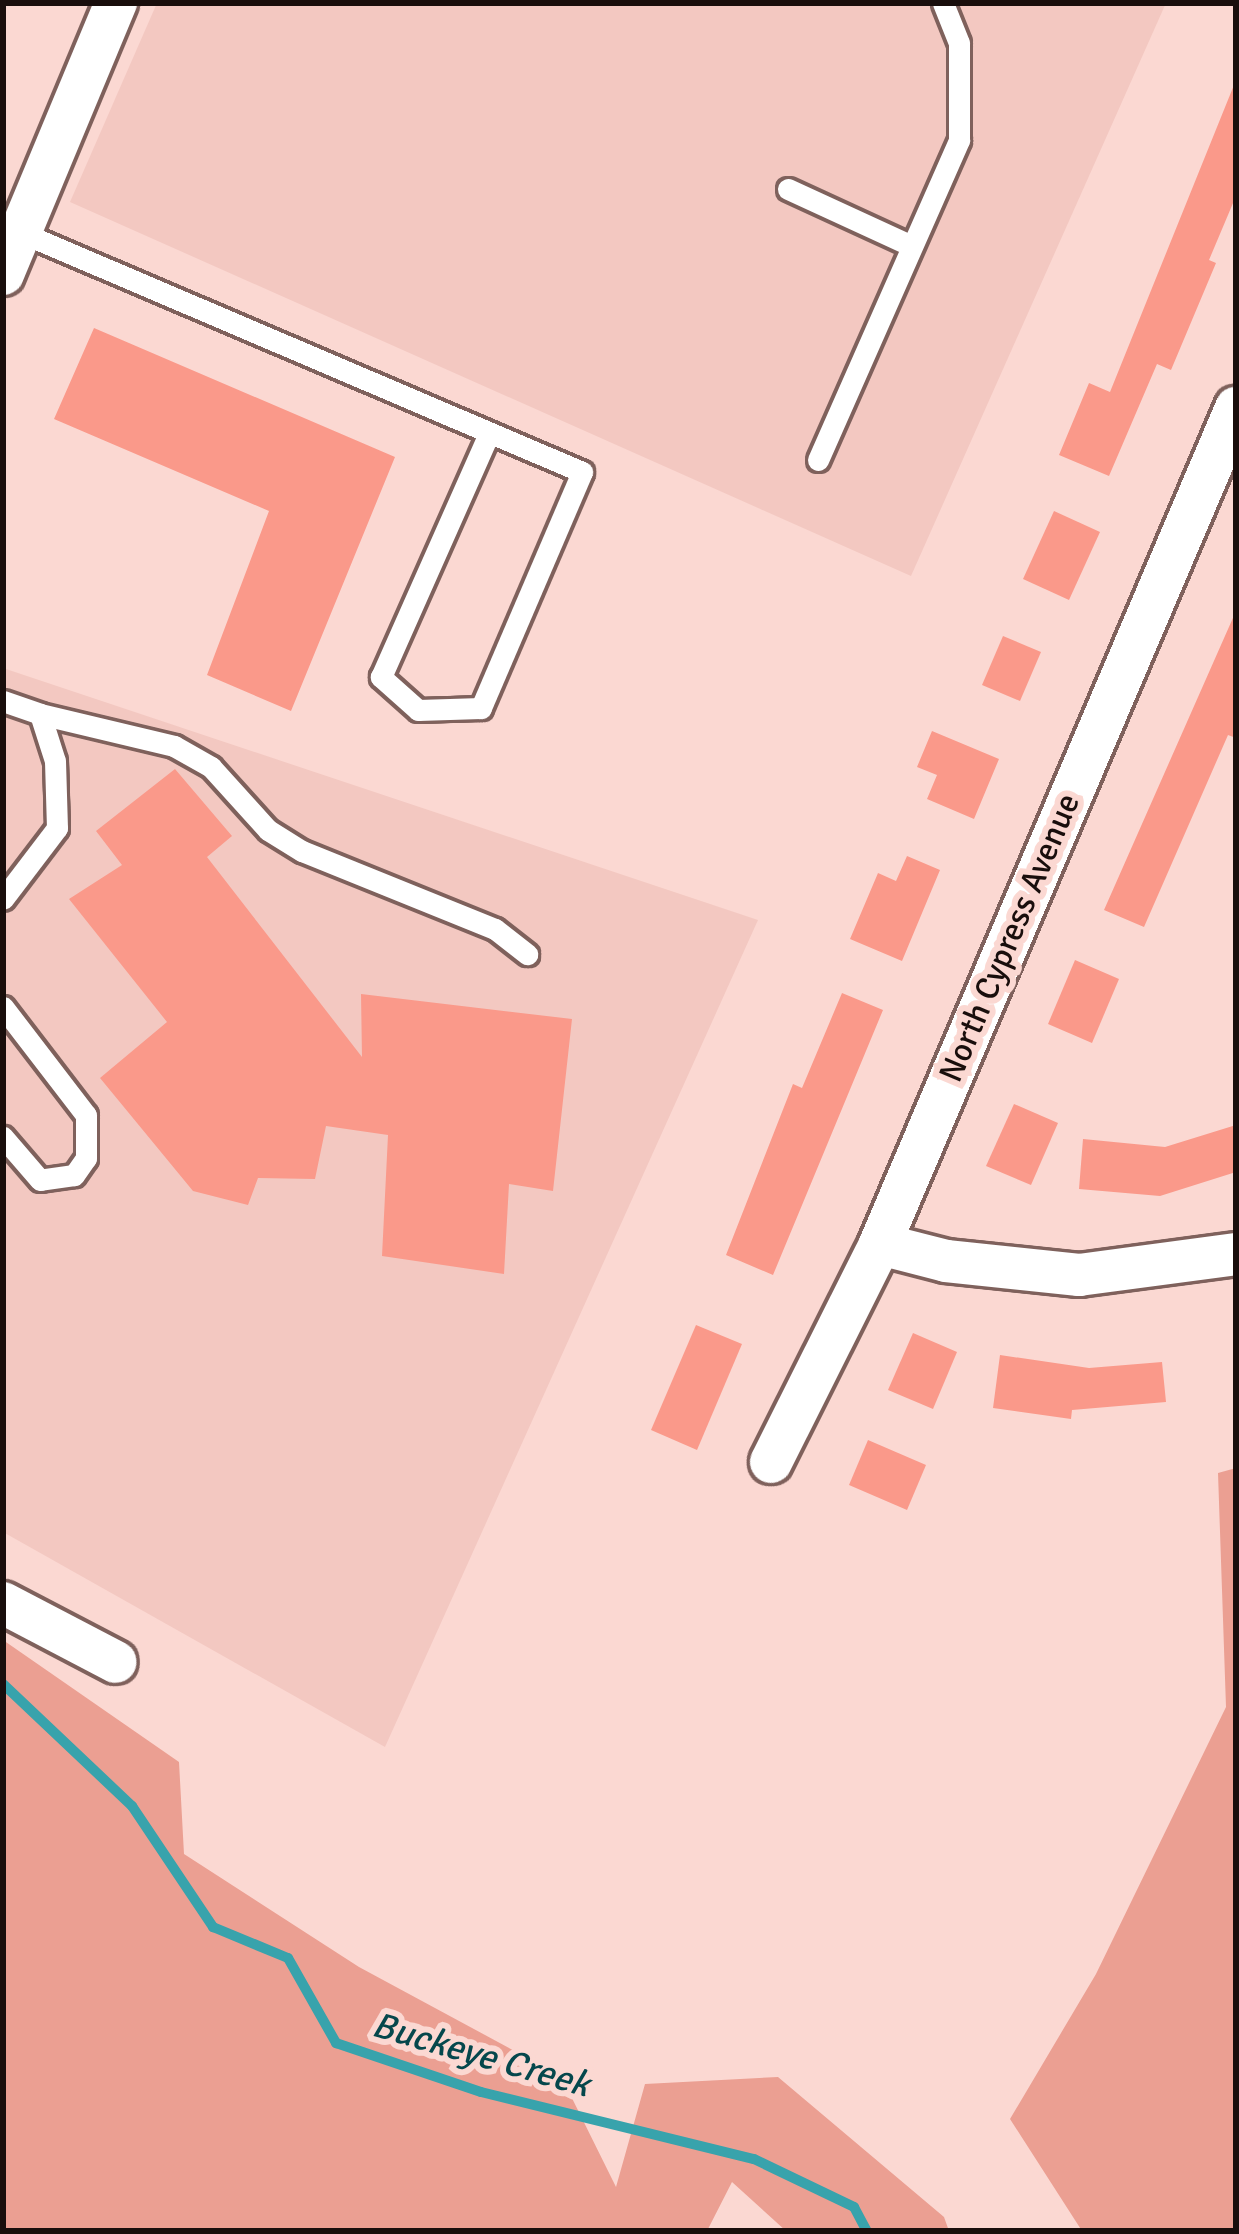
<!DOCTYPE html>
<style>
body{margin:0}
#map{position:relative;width:1239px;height:2234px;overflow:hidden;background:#fbd8d2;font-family:Signika,sans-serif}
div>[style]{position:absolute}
.built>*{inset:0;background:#f3c8c1}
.green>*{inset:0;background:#eb9f92}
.stream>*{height:10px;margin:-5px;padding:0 5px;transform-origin:5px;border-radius:5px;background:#38a3ac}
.building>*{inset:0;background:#fa998a}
.roads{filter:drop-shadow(3px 0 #7f615c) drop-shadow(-3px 0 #7f615c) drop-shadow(0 3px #7f615c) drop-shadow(0 -3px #7f615c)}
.lane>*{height:21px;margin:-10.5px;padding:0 10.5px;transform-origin:10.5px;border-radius:10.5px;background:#fff}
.street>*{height:42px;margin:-21px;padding:0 21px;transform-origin:21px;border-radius:21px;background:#fff}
span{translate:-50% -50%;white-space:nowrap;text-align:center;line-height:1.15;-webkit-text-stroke:12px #fbd8d2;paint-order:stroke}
.street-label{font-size:33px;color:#190e0c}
.water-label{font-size:36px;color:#05474c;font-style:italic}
.frame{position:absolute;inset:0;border:6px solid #190e0c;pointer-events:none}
</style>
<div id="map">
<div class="built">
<i style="clip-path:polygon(157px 3px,1166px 3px,911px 576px,70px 202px)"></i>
<i style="clip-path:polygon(3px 668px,758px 920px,385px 1747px,3px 1532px)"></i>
</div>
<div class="green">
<i style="clip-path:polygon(1236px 1468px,1236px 2231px,1082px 2231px,1010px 2119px,1096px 1974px,1226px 1707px,1218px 1473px)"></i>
<i style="clip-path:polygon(3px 1640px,179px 1762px,184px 1854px,359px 1967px,561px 2076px,616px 2187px,645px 2084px,778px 2077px,944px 2217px,949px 2231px,786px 2231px,732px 2182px,707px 2231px,3px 2231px)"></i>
</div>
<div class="stream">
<i style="left:3px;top:1684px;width:178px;rotate:43.4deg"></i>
<i style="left:132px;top:1806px;width:146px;rotate:56.2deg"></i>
<i style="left:213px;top:1927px;width:81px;rotate:22.5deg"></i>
<i style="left:288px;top:1958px;width:98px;rotate:60.5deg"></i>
<i style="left:336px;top:2043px;width:153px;rotate:18.7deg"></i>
<i style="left:481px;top:2092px;width:281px;rotate:13.8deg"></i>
<i style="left:754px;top:2159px;width:111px;rotate:25.6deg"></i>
<i style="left:854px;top:2207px;width:27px;rotate:62deg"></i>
</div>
<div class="building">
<i style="clip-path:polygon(1236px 80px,1236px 196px,1209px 260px,1216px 263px,1171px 370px,1157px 364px,1109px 476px,1059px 455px,1089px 383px,1110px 392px)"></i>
<i style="clip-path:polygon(94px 328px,395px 457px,291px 711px,207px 675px,269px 511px,54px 419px)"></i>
<i style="clip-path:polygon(1054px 511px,1100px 532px,1069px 600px,1023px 579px)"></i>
<i style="clip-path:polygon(1236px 611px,1236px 738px,1228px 735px,1144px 927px,1104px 910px)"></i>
<i style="clip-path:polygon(1003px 636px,1041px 652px,1020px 701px,982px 685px)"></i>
<i style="clip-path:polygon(932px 731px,999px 759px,974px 819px,927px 799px,937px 775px,917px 767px)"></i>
<i style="clip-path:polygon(175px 769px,232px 836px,207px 857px,362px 1057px,361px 994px,572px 1019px,553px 1191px,509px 1184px,504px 1274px,382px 1256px,388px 1135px,326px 1126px,315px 1179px,258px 1178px,248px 1205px,193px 1191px,100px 1078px,167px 1022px,69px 899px,122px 865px,96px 831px)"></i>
<i style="clip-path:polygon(907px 856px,940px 870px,902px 961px,850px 939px,878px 873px,896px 881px)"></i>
<i style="clip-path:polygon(1075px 960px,1119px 979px,1092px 1043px,1048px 1024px)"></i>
<i style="clip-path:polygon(842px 993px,883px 1010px,773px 1275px,726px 1255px,793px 1084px,802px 1088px)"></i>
<i style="clip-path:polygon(1014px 1104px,1058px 1123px,1031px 1185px,986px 1166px)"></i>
<i style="clip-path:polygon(1236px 1125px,1236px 1172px,1160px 1196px,1079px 1189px,1083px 1139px,1165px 1147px)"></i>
<i style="clip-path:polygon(696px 1325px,742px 1344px,697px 1450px,651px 1430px)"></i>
<i style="clip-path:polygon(913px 1333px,957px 1352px,933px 1409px,888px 1390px)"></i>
<i style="clip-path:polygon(1000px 1355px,1089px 1368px,1162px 1362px,1166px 1402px,1072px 1410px,1071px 1419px,993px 1408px)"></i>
<i style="clip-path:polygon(868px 1440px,926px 1465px,907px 1510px,849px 1485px)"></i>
</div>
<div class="roads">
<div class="lane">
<i style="left:788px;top:189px;width:134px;rotate:24.7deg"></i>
<i style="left:20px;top:232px;width:611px;rotate:23.12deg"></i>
<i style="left:582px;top:472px;width:257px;rotate:113.2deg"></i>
<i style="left:481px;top:708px;width:63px;rotate:178.2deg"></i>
<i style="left:418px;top:710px;width:50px;rotate:-138.3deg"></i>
<i style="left:381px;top:677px;width:267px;rotate:-66.1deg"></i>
<i style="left:818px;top:460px;width:350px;rotate:-66.2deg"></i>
<i style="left:959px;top:140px;width:97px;rotate:-90deg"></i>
<i style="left:959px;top:43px;width:43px;rotate:-111.8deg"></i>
<i style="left:3px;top:701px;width:39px;rotate:19deg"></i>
<i style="left:40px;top:714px;width:49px;rotate:72.3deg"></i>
<i style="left:55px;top:761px;width:67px;rotate:88.3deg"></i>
<i style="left:57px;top:828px;width:89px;rotate:127.3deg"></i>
<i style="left:40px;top:714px;width:138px;rotate:13.4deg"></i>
<i style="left:174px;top:746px;width:43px;rotate:29.6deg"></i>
<i style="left:211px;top:767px;width:85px;rotate:47.9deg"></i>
<i style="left:268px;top:830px;width:40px;rotate:32deg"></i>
<i style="left:302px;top:851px;width:208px;rotate:22deg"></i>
<i style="left:495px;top:929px;width:41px;rotate:38deg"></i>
<i style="left:3px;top:1007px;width:136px;rotate:52.5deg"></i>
<i style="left:86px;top:1115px;width:43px;rotate:90deg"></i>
<i style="left:86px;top:1158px;width:21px;rotate:125deg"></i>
<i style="left:74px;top:1175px;width:34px;rotate:172deg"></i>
<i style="left:40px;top:1180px;width:57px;rotate:-130.7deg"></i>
</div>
<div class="street">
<i style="left:3px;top:274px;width:294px;rotate:-67.4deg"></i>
<i style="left:880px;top:1244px;width:68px;rotate:14.4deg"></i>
<i style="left:946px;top:1261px;width:134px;rotate:6deg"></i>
<i style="left:1079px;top:1275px;width:158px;rotate:-7.6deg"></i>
<i style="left:771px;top:1462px;width:244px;rotate:-63.4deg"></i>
<i style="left:880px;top:1244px;width:909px;rotate:-66.93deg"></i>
<i style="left:3px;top:1603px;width:127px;rotate:27.6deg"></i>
</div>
</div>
<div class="street-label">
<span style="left:1010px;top:938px;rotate:-67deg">North Cypress Avenue</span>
</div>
<div class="water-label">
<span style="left:481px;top:2055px;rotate:16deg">Buckeye Creek</span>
</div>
<div class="frame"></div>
</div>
